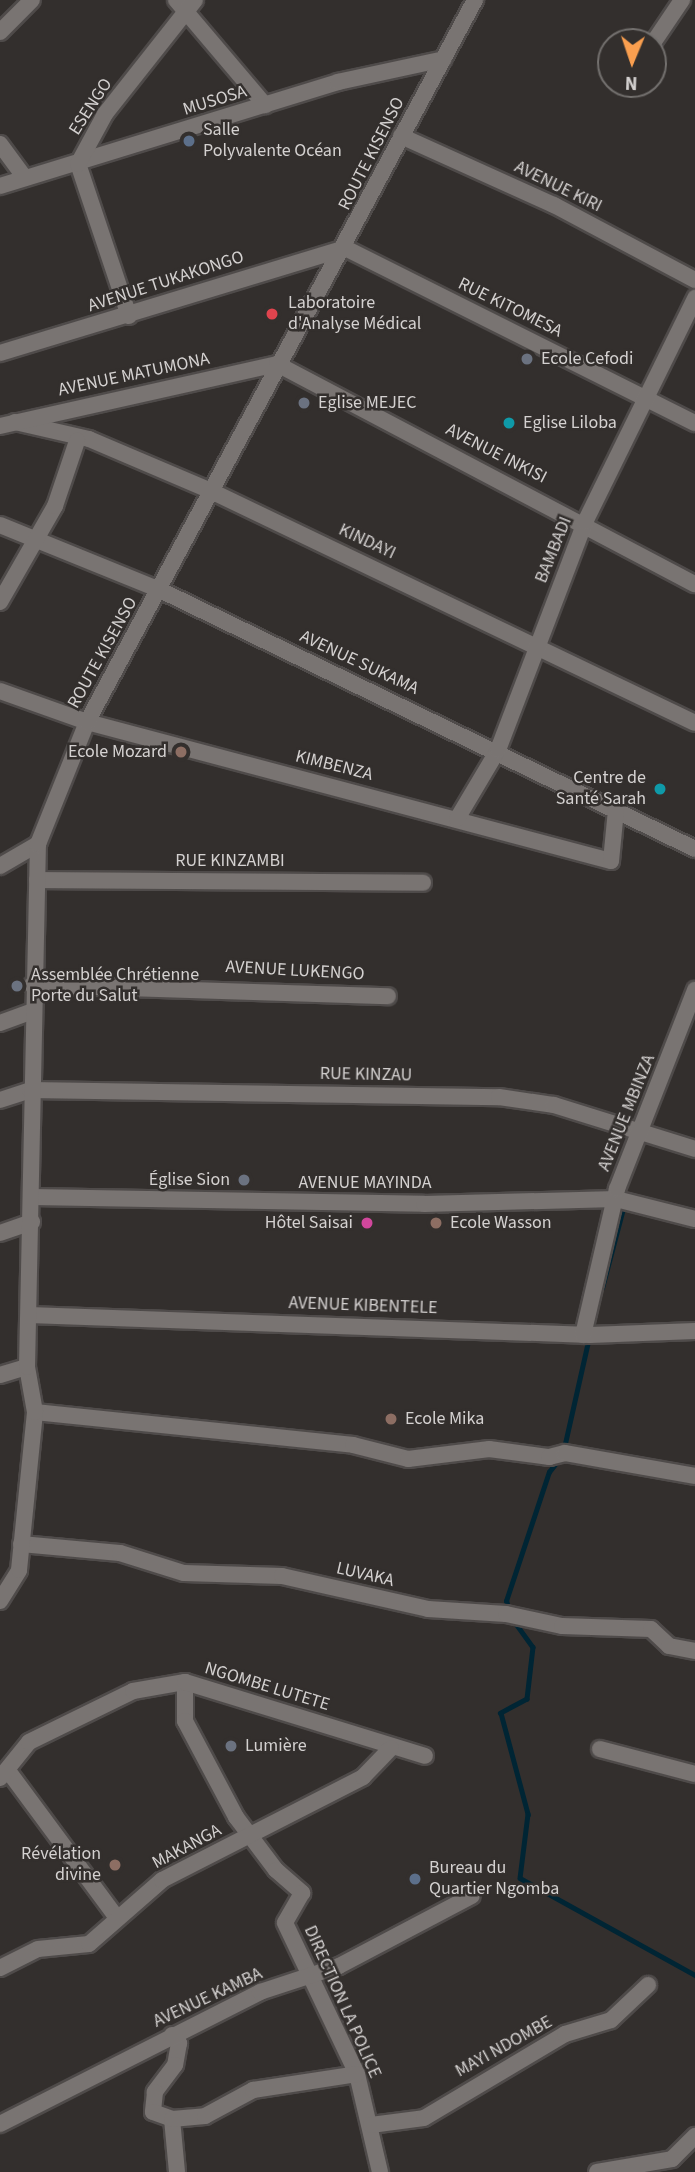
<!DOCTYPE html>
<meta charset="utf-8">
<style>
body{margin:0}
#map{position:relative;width:695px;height:2172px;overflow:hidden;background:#332f2d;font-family:"Source Sans 3",sans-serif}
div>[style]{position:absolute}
.stream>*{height:4.5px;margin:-2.25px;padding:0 2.25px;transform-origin:2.25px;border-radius:2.25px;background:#002534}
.roads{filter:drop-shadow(2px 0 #4f4b4a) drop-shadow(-2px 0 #4f4b4a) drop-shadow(0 2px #4f4b4a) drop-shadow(0 -2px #4f4b4a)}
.street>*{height:16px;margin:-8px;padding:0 8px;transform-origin:8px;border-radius:8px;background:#797472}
.dots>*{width:19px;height:19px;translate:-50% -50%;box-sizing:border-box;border:4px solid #332f2d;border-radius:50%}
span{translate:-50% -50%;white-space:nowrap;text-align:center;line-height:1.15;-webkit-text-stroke:5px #332f2d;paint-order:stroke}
.street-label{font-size:18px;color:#d4d1d0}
.poi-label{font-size:18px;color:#d4d1d0}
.left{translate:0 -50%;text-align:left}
.right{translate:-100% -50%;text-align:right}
.north{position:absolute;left:597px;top:28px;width:70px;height:70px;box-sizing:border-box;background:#332f2d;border:2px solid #73706e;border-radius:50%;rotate:182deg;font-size:19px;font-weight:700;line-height:28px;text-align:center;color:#d4d1d0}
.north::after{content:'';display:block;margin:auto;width:24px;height:32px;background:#fa9f4f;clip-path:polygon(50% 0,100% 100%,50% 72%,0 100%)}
</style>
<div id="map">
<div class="stream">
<i style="left:602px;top:1288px;width:86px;rotate:-75.2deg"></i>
<i style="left:564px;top:1448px;width:114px;rotate:-77.3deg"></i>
<i style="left:509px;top:1610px;width:9px;rotate:-108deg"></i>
<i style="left:506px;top:1601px;width:136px;rotate:-71.6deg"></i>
<i style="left:549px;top:1472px;width:16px;rotate:-52deg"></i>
<i style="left:514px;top:1621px;width:32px;rotate:54deg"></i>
<i style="left:533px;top:1647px;width:52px;rotate:96.6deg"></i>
<i style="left:527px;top:1699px;width:30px;rotate:152deg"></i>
<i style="left:501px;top:1713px;width:105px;rotate:75deg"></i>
<i style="left:528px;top:1814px;width:64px;rotate:97.1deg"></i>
<i style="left:520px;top:1878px;width:200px;rotate:29deg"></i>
</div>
<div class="roads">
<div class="street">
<i style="left:176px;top:0;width:138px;rotate:49.7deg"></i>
<i style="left:0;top:32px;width:45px;rotate:-45deg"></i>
<i style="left:653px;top:43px;width:52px;rotate:-56deg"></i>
<i style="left:401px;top:136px;width:168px;rotate:24.3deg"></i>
<i style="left:554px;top:205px;width:160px;rotate:28deg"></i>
<i style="left:0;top:144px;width:42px;rotate:53.7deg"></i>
<i style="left:0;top:186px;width:354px;rotate:-17.1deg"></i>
<i style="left:338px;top:82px;width:108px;rotate:-12.2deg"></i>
<i style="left:129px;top:316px;width:160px;rotate:-108.5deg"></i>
<i style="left:78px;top:164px;width:57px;rotate:-61.6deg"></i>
<i style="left:105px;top:114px;width:145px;rotate:-51.7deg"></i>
<i style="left:0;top:353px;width:361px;rotate:-16.9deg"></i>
<i style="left:345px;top:248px;width:391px;rotate:26.6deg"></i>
<i style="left:15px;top:422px;width:76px;rotate:12.9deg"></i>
<i style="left:89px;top:439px;width:135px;rotate:23.1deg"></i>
<i style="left:213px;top:492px;width:534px;rotate:25.61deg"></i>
<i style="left:0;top:426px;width:284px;rotate:-12.6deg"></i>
<i style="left:277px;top:364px;width:472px;rotate:27.8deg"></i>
<i style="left:0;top:525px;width:173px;rotate:22.1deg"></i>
<i style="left:160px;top:590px;width:594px;rotate:25.83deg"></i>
<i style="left:0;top:602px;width:111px;rotate:-60.2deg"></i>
<i style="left:55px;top:506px;width:69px;rotate:-71.3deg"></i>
<i style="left:0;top:691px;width:92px;rotate:19.6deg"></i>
<i style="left:87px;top:722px;width:542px;rotate:14.86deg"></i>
<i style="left:611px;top:861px;width:51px;rotate:-84.4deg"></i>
<i style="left:457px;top:819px;width:80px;rotate:-59.3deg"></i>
<i style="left:498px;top:750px;width:244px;rotate:-69.1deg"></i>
<i style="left:585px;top:522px;width:250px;rotate:-63.8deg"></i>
<i style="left:0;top:866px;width:44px;rotate:-30.1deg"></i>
<i style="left:37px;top:880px;width:386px;rotate:0.4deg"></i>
<i style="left:32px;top:985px;width:356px;rotate:1.8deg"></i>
<i style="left:0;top:1023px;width:35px;rotate:-20deg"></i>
<i style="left:0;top:1100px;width:32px;rotate:-18deg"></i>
<i style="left:30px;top:1090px;width:469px;rotate:0.9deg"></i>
<i style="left:499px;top:1097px;width:56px;rotate:8.3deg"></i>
<i style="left:554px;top:1105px;width:148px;rotate:17.3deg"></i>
<i style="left:32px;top:1197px;width:392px;rotate:1deg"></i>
<i style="left:424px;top:1204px;width:192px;rotate:-1.5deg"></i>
<i style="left:616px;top:1199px;width:81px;rotate:14.2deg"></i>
<i style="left:0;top:1233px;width:34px;rotate:-19deg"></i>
<i style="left:29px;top:1315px;width:561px;rotate:2.04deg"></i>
<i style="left:590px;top:1335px;width:105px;rotate:-2.2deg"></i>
<i style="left:583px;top:1335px;width:150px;rotate:-76.9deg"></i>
<i style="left:617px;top:1189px;width:214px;rotate:-68.6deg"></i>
<i style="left:0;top:1375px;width:28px;rotate:-17deg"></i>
<i style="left:35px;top:1412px;width:320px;rotate:5.9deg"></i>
<i style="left:353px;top:1445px;width:57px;rotate:14.3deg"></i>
<i style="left:408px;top:1459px;width:82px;rotate:-7deg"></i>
<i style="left:489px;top:1449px;width:61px;rotate:7.6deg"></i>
<i style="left:549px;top:1457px;width:16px;rotate:-14deg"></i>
<i style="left:565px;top:1453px;width:132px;rotate:10deg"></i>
<i style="left:21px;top:1544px;width:99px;rotate:5.2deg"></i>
<i style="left:120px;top:1553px;width:67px;rotate:17.4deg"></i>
<i style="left:184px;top:1573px;width:98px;rotate:1.8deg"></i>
<i style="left:282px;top:1576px;width:150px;rotate:12.7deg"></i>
<i style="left:428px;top:1609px;width:78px;rotate:3.7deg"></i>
<i style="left:506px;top:1614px;width:57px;rotate:12.1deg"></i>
<i style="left:562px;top:1626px;width:89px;rotate:1.9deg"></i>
<i style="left:651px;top:1629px;width:25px;rotate:43deg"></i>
<i style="left:669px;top:1646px;width:26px;rotate:11deg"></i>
<i style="left:0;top:1601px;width:36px;rotate:-58deg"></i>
<i style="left:19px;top:1570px;width:159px;rotate:-84.2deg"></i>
<i style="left:35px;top:1412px;width:46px;rotate:-100.1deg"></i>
<i style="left:27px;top:1367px;width:523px;rotate:-88.8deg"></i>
<i style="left:38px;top:844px;width:131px;rotate:-68.1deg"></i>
<i style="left:87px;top:722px;width:820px;rotate:-61.75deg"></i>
<i style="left:185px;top:1682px;width:39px;rotate:90deg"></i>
<i style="left:185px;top:1721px;width:109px;rotate:62deg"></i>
<i style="left:236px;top:1817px;width:66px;rotate:53deg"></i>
<i style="left:276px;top:1870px;width:35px;rotate:41deg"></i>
<i style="left:302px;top:1893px;width:34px;rotate:120deg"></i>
<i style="left:285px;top:1923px;width:167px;rotate:64.5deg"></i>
<i style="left:357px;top:2074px;width:101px;rotate:76.8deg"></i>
<i style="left:600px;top:1749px;width:98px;rotate:14.7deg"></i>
<i style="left:9px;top:1772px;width:182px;rotate:53.5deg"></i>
<i style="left:0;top:1778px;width:46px;rotate:-51.1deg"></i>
<i style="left:29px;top:1742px;width:116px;rotate:-26.1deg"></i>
<i style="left:133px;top:1691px;width:53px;rotate:-9.8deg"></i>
<i style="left:185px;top:1682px;width:251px;rotate:17.1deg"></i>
<i style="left:0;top:1968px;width:42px;rotate:-26.6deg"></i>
<i style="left:38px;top:1949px;width:51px;rotate:-5.6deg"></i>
<i style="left:89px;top:1944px;width:97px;rotate:-41.2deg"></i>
<i style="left:162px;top:1880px;width:226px;rotate:-27.1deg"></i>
<i style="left:363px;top:1777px;width:40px;rotate:-46deg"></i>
<i style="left:172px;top:2035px;width:11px;rotate:49deg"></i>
<i style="left:179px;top:2043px;width:22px;rotate:100deg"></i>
<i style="left:175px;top:2065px;width:34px;rotate:127deg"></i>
<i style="left:155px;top:2092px;width:20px;rotate:96deg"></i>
<i style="left:153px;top:2112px;width:20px;rotate:20deg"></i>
<i style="left:172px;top:2119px;width:53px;rotate:84.6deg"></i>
<i style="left:172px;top:2119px;width:33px;rotate:-5deg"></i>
<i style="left:205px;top:2116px;width:55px;rotate:-28.4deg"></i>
<i style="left:253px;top:2090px;width:105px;rotate:-8.7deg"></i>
<i style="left:0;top:2124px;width:292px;rotate:-26.9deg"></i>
<i style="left:260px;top:1992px;width:83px;rotate:-18.2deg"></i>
<i style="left:339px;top:1966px;width:150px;rotate:-27.8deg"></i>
<i style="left:371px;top:2125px;width:53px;rotate:-7.5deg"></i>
<i style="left:424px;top:2118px;width:164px;rotate:-30.8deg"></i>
<i style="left:565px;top:2034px;width:48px;rotate:-16.9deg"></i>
<i style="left:611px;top:2020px;width:51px;rotate:-43.4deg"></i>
<i style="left:597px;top:2172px;width:76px;rotate:-9.8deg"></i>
<i style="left:672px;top:2159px;width:33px;rotate:-45deg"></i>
</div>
</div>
<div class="dots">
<i style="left:189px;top:141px;background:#5c6f8a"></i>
<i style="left:272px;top:314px;background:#e0444e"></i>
<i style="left:527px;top:359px;background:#6b7280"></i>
<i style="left:304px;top:403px;background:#6b7280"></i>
<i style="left:509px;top:423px;background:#0f9aa8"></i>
<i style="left:181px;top:752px;background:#8d6e63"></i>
<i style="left:660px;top:789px;background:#0f9aa8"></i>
<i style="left:17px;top:986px;background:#6b7280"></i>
<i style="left:244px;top:1180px;background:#6b7280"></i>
<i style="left:367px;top:1223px;background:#d1479c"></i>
<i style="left:436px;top:1223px;background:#8d6e63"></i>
<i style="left:391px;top:1419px;background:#8d6e63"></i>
<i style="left:231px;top:1746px;background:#6b7280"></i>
<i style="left:115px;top:1865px;background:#8d6e63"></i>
<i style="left:415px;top:1879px;background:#5c6f8a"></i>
</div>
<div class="street-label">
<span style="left:215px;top:101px;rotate:-17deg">MUSOSA</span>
<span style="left:91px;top:107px;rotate:-57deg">ESENGO</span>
<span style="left:372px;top:154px;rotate:-63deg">ROUTE KISENSO</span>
<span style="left:558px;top:187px;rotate:26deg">AVENUE KIRI</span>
<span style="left:166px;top:282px;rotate:-18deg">AVENUE TUKAKONGO</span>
<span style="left:510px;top:308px;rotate:26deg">RUE KITOMESA</span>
<span style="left:134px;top:375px;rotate:-12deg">AVENUE MATUMONA</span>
<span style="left:496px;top:454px;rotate:27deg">AVENUE INKISI</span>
<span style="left:367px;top:542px;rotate:25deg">KINDAYI</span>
<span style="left:554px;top:550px;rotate:-68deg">BAMBADI</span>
<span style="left:103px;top:653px;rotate:-61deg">ROUTE KISENSO</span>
<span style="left:359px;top:663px;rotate:25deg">AVENUE SUKAMA</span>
<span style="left:334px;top:766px;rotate:14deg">KIMBENZA</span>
<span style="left:230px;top:861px">RUE KINZAMBI</span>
<span style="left:295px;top:971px;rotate:3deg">AVENUE LUKENGO</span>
<span style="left:366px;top:1075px;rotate:1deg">RUE KINZAU</span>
<span style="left:627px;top:1113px;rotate:-68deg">AVENUE MBINZA</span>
<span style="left:365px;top:1183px">AVENUE MAYINDA</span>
<span style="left:363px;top:1306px;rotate:2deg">AVENUE KIBENTELE</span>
<span style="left:365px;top:1575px;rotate:13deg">LUVAKA</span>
<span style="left:267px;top:1687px;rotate:17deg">NGOMBE LUTETE</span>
<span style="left:187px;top:1847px;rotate:-28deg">MAKANGA</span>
<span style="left:208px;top:1998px;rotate:-25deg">AVENUE KAMBA</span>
<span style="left:342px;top:2002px;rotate:66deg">DIRECTION LA POLICE</span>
<span style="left:504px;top:2047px;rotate:-29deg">MAYI NDOMBE</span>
</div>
<div class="poi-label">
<span class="left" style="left:203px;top:141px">Salle<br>Polyvalente Océan</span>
<span class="left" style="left:288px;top:314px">Laboratoire<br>d'Analyse Médical</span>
<span class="left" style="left:541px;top:359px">Ecole Cefodi</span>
<span class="left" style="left:318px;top:403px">Eglise MEJEC</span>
<span class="left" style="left:523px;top:423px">Eglise Liloba</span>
<span class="right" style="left:167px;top:752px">Ecole Mozard</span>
<span class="right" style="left:646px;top:789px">Centre de<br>Santé Sarah</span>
<span class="left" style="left:31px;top:986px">Assemblée Chrétienne<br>Porte du Salut</span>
<span class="right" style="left:230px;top:1180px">Église Sion</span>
<span class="right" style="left:353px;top:1223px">Hôtel Saisai</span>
<span class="left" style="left:450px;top:1223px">Ecole Wasson</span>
<span class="left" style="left:405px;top:1419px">Ecole Mika</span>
<span class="left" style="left:245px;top:1746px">Lumière</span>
<span class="right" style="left:101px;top:1865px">Révélation<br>divine</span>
<span class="left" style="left:429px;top:1879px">Bureau du<br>Quartier Ngomba</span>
</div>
<div class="north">N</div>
</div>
